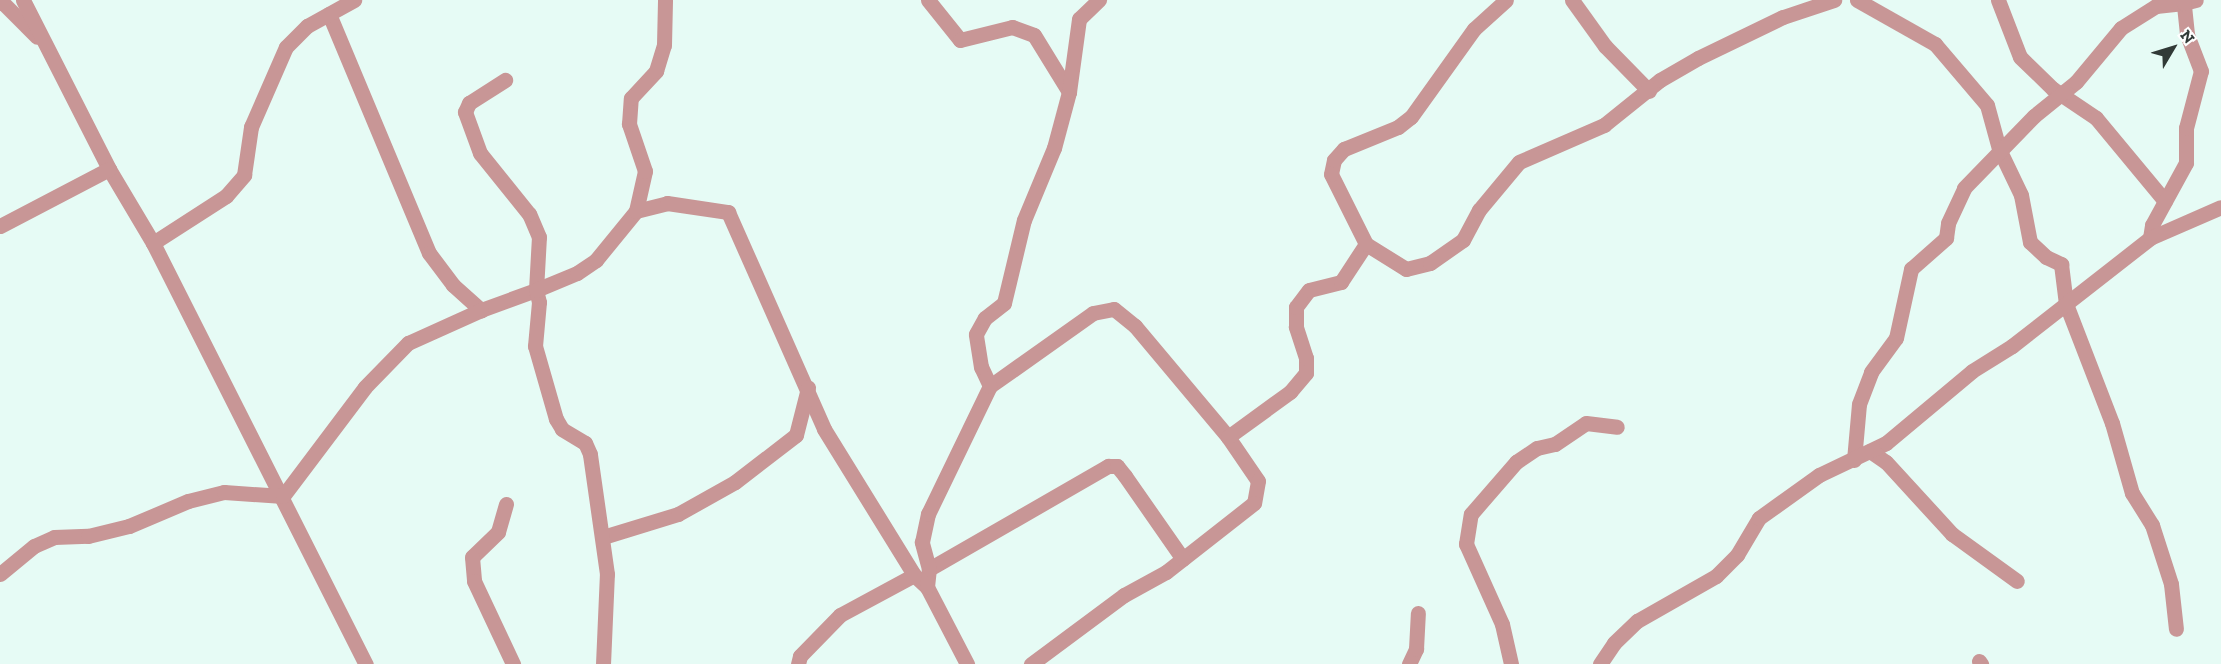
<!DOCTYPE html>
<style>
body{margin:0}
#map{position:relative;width:2221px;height:664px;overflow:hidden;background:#e6fbf5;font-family:"Zilla Slab",serif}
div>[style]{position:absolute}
.minor>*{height:15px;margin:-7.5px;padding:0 7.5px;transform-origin:7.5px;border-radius:7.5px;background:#c89696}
span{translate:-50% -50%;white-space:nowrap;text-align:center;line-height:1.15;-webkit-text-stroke:4.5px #fff;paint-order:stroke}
.north{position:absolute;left:2143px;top:18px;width:60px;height:60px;-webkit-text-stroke:4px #fff;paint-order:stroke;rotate:52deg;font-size:16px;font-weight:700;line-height:24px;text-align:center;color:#313a37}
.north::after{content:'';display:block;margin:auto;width:21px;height:27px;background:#313a37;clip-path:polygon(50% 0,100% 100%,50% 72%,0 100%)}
</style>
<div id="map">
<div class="minor">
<i style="left:0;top:0;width:52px;rotate:45deg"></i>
<i style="left:23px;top:0;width:190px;rotate:63deg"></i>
<i style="left:109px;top:169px;width:86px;rotate:59.3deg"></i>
<i style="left:153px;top:243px;width:472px;rotate:63.2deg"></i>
<i style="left:928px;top:0;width:51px;rotate:51.3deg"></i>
<i style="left:960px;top:40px;width:54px;rotate:-14deg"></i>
<i style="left:1012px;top:27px;width:23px;rotate:20deg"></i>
<i style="left:1034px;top:35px;width:67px;rotate:58.4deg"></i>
<i style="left:1572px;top:0;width:57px;rotate:54.3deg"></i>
<i style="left:1605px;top:46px;width:63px;rotate:45.6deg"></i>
<i style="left:1857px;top:0;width:90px;rotate:29.4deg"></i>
<i style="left:1935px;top:44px;width:80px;rotate:49.6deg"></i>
<i style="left:1987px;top:105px;width:46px;rotate:74.7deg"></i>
<i style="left:1999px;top:149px;width:51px;rotate:64.4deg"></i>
<i style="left:2021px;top:195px;width:48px;rotate:79.2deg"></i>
<i style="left:2030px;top:242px;width:22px;rotate:43deg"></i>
<i style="left:2046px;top:257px;width:17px;rotate:25deg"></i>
<i style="left:2061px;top:264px;width:40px;rotate:82.9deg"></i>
<i style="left:2066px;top:304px;width:128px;rotate:68.9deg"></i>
<i style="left:2112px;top:423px;width:73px;rotate:74.1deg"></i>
<i style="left:2132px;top:493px;width:38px;rotate:58deg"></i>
<i style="left:2152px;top:525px;width:62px;rotate:72.1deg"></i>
<i style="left:2171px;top:584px;width:45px;rotate:83.7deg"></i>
<i style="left:1998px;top:0;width:61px;rotate:68.9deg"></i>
<i style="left:2020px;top:57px;width:46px;rotate:44.1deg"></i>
<i style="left:2053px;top:89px;width:52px;rotate:34deg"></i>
<i style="left:2096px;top:118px;width:108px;rotate:50.3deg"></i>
<i style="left:329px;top:14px;width:259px;rotate:67.3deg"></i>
<i style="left:429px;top:253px;width:40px;rotate:53deg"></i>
<i style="left:453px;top:285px;width:38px;rotate:42deg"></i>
<i style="left:481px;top:310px;width:59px;rotate:-20deg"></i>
<i style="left:536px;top:290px;width:53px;rotate:-86.8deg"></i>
<i style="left:539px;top:237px;width:25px;rotate:-113deg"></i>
<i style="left:529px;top:214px;width:78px;rotate:-128.8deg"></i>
<i style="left:480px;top:153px;width:44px;rotate:-110.1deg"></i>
<i style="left:465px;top:112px;width:10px;rotate:-66deg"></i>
<i style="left:469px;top:103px;width:43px;rotate:-32.6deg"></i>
<i style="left:636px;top:211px;width:32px;rotate:-14deg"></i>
<i style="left:667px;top:203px;width:62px;rotate:8.4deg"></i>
<i style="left:728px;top:212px;width:237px;rotate:66.1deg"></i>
<i style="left:824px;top:429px;width:172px;rotate:58.3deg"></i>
<i style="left:914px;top:575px;width:18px;rotate:43deg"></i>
<i style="left:927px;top:587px;width:87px;rotate:62.5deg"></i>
<i style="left:0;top:226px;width:123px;rotate:-27.6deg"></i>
<i style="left:2150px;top:238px;width:13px;rotate:-81deg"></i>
<i style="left:2152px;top:225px;width:71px;rotate:-61.3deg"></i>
<i style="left:2186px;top:163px;width:35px;rotate:-90deg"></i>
<i style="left:2186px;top:128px;width:59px;rotate:-75.3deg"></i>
<i style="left:2201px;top:71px;width:40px;rotate:-111deg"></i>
<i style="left:2187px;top:34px;width:31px;rotate:-96deg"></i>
<i style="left:2184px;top:3px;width:12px;rotate:-14deg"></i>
<i style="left:153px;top:243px;width:87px;rotate:-32.8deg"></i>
<i style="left:226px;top:196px;width:28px;rotate:-49deg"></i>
<i style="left:244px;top:175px;width:49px;rotate:-81.7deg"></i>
<i style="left:251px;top:127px;width:87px;rotate:-66.4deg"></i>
<i style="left:286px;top:47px;width:30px;rotate:-45deg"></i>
<i style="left:307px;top:26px;width:54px;rotate:-29deg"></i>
<i style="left:1366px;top:244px;width:47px;rotate:32deg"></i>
<i style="left:1406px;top:269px;width:25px;rotate:-14deg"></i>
<i style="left:1430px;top:263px;width:40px;rotate:-34.9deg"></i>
<i style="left:1463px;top:240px;width:34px;rotate:-62deg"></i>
<i style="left:1479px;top:210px;width:62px;rotate:-50.2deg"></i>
<i style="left:1519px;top:162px;width:93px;rotate:-23.5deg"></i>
<i style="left:1604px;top:125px;width:72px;rotate:-38.8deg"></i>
<i style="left:1660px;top:80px;width:44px;rotate:-30.1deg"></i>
<i style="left:1698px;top:58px;width:94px;rotate:-25.8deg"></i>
<i style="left:1783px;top:17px;width:54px;rotate:-18.4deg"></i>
<i style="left:990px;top:386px;width:126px;rotate:-35.3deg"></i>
<i style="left:1093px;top:313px;width:21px;rotate:-11deg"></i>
<i style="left:1114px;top:309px;width:27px;rotate:39deg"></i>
<i style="left:1135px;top:326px;width:145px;rotate:50deg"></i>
<i style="left:1228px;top:437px;width:53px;rotate:55.7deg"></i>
<i style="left:1258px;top:481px;width:22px;rotate:100deg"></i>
<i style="left:1254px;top:503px;width:112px;rotate:141.9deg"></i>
<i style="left:1166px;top:572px;width:48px;rotate:151.3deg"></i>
<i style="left:1124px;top:595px;width:116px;rotate:143.4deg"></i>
<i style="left:1228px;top:437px;width:77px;rotate:-36deg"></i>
<i style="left:1290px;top:392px;width:25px;rotate:-50deg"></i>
<i style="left:1306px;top:373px;width:15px;rotate:-90deg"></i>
<i style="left:1306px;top:358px;width:33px;rotate:-108deg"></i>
<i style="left:1296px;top:327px;width:20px;rotate:-90deg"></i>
<i style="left:1296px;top:307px;width:21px;rotate:-53deg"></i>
<i style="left:1309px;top:290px;width:33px;rotate:-14deg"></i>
<i style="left:1341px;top:282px;width:45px;rotate:-56.7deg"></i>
<i style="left:1366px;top:244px;width:78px;rotate:-116.6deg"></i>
<i style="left:1331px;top:174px;width:14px;rotate:-78deg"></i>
<i style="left:1334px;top:160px;width:15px;rotate:-48deg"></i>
<i style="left:1344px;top:149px;width:58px;rotate:-22.2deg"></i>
<i style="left:1398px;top:127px;width:16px;rotate:-38deg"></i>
<i style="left:1411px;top:117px;width:108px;rotate:-54.4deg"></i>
<i style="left:1474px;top:29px;width:43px;rotate:-42.2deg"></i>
<i style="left:1870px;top:451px;width:19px;rotate:35deg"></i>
<i style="left:1886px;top:462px;width:98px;rotate:47.5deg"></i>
<i style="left:1952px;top:534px;width:80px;rotate:35.9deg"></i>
<i style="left:1854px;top:460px;width:56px;rotate:-84.9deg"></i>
<i style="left:1859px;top:404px;width:34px;rotate:-69deg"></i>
<i style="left:1871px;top:372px;width:42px;rotate:-53.7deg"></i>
<i style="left:1896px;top:338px;width:71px;rotate:-77.7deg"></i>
<i style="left:1911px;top:269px;width:47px;rotate:-41.5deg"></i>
<i style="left:1946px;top:238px;width:15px;rotate:-82deg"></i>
<i style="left:1948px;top:223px;width:38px;rotate:-65deg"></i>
<i style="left:1964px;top:188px;width:100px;rotate:-45.8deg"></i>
<i style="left:2034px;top:116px;width:54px;rotate:-39deg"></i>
<i style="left:2076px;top:82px;width:70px;rotate:-50.2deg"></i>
<i style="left:2121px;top:28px;width:41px;rotate:-32.2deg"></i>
<i style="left:2156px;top:6px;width:28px;rotate:-6deg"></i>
<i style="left:2184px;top:3px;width:3px;rotate:-108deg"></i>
<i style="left:506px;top:504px;width:29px;rotate:106deg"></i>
<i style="left:498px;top:532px;width:36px;rotate:136deg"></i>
<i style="left:472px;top:557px;width:24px;rotate:85deg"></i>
<i style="left:474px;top:581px;width:92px;rotate:64.8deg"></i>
<i style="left:603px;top:537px;width:78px;rotate:-17deg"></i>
<i style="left:678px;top:514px;width:65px;rotate:-29.3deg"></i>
<i style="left:735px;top:482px;width:77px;rotate:-37.6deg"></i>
<i style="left:796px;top:435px;width:49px;rotate:-75.7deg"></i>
<i style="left:929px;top:569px;width:207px;rotate:-29.9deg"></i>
<i style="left:1108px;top:466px;width:9px"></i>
<i style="left:1117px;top:466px;width:13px;rotate:51deg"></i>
<i style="left:1125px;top:476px;width:101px;rotate:55.1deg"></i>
<i style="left:0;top:574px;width:44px;rotate:-39.5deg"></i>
<i style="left:34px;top:546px;width:22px;rotate:-24deg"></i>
<i style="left:54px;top:537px;width:34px;rotate:-2deg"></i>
<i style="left:88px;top:536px;width:42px;rotate:-13.7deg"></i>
<i style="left:129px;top:526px;width:64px;rotate:-23deg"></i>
<i style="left:188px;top:501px;width:37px;rotate:-14deg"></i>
<i style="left:224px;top:492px;width:59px;rotate:3.9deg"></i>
<i style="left:283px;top:496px;width:136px;rotate:-53deg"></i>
<i style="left:365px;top:387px;width:62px;rotate:-45.7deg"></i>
<i style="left:408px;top:343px;width:80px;rotate:-24.3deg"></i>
<i style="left:927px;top:587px;width:18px;rotate:-84deg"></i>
<i style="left:929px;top:569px;width:28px;rotate:-105deg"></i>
<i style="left:922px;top:542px;width:29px;rotate:-78deg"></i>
<i style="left:928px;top:514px;width:142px;rotate:-64.2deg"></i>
<i style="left:990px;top:386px;width:21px;rotate:-115deg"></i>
<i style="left:981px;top:367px;width:33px;rotate:-99deg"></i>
<i style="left:976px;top:334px;width:18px;rotate:-61deg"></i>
<i style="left:985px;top:318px;width:24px;rotate:-38deg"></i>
<i style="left:1004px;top:303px;width:85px;rotate:-76.5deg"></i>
<i style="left:1024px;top:220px;width:78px;rotate:-67.4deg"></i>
<i style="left:1054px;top:148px;width:58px;rotate:-75deg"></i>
<i style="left:1069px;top:92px;width:74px;rotate:-82.2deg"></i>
<i style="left:1079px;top:19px;width:28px;rotate:-44deg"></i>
<i style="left:1979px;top:661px;width:4px;rotate:56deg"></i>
<i style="left:603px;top:664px;width:90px;rotate:-87.5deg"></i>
<i style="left:607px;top:574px;width:121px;rotate:-98.1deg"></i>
<i style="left:590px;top:454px;width:12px;rotate:-114deg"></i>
<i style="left:585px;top:443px;width:27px;rotate:-149deg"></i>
<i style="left:562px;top:429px;width:12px;rotate:-121deg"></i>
<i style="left:556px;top:419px;width:76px;rotate:-106deg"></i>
<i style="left:535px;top:346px;width:44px;rotate:-84.8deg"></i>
<i style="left:539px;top:302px;width:12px;rotate:-104deg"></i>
<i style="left:536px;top:290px;width:44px;rotate:-22.5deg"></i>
<i style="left:577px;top:273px;width:23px;rotate:-34deg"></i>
<i style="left:596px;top:260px;width:63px;rotate:-50.8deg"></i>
<i style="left:636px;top:211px;width:41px;rotate:-77.3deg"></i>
<i style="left:645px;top:171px;width:50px;rotate:-108.8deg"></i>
<i style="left:629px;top:124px;width:26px;rotate:-86deg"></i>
<i style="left:631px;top:98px;width:37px;rotate:-47deg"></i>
<i style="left:656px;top:71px;width:27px;rotate:-73deg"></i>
<i style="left:664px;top:45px;width:45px;rotate:-88.7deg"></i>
<i style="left:798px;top:664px;width:8px;rotate:-76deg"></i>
<i style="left:800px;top:656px;width:57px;rotate:-45.7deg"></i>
<i style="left:840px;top:615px;width:84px;rotate:-28.4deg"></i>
<i style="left:1409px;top:664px;width:17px;rotate:-65deg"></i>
<i style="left:1416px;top:649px;width:36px;rotate:-87deg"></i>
<i style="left:1511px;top:664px;width:41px;rotate:-102.7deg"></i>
<i style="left:1502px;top:624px;width:88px;rotate:-114.2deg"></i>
<i style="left:1466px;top:544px;width:30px;rotate:-81deg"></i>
<i style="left:1471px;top:514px;width:69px;rotate:-49.1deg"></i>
<i style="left:1516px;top:462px;width:25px;rotate:-34deg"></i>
<i style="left:1537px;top:448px;width:18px;rotate:-13deg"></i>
<i style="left:1555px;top:444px;width:37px;rotate:-34deg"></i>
<i style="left:1586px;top:423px;width:31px;rotate:7deg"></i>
<i style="left:1600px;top:664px;width:25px;rotate:-56deg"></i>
<i style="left:1614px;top:643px;width:32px;rotate:-44deg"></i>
<i style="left:1637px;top:621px;width:91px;rotate:-29.7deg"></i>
<i style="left:1716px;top:576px;width:30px;rotate:-45deg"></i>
<i style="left:1737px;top:555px;width:43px;rotate:-59.3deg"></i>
<i style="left:1759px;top:518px;width:74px;rotate:-35.6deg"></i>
<i style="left:1819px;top:475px;width:74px;rotate:-25.5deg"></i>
<i style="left:1886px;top:443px;width:112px;rotate:-39.9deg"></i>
<i style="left:1972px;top:371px;width:47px;rotate:-32deg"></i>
<i style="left:2012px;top:346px;width:175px;rotate:-38deg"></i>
<i style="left:2150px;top:238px;width:77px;rotate:-23.6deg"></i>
</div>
<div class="north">N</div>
</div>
